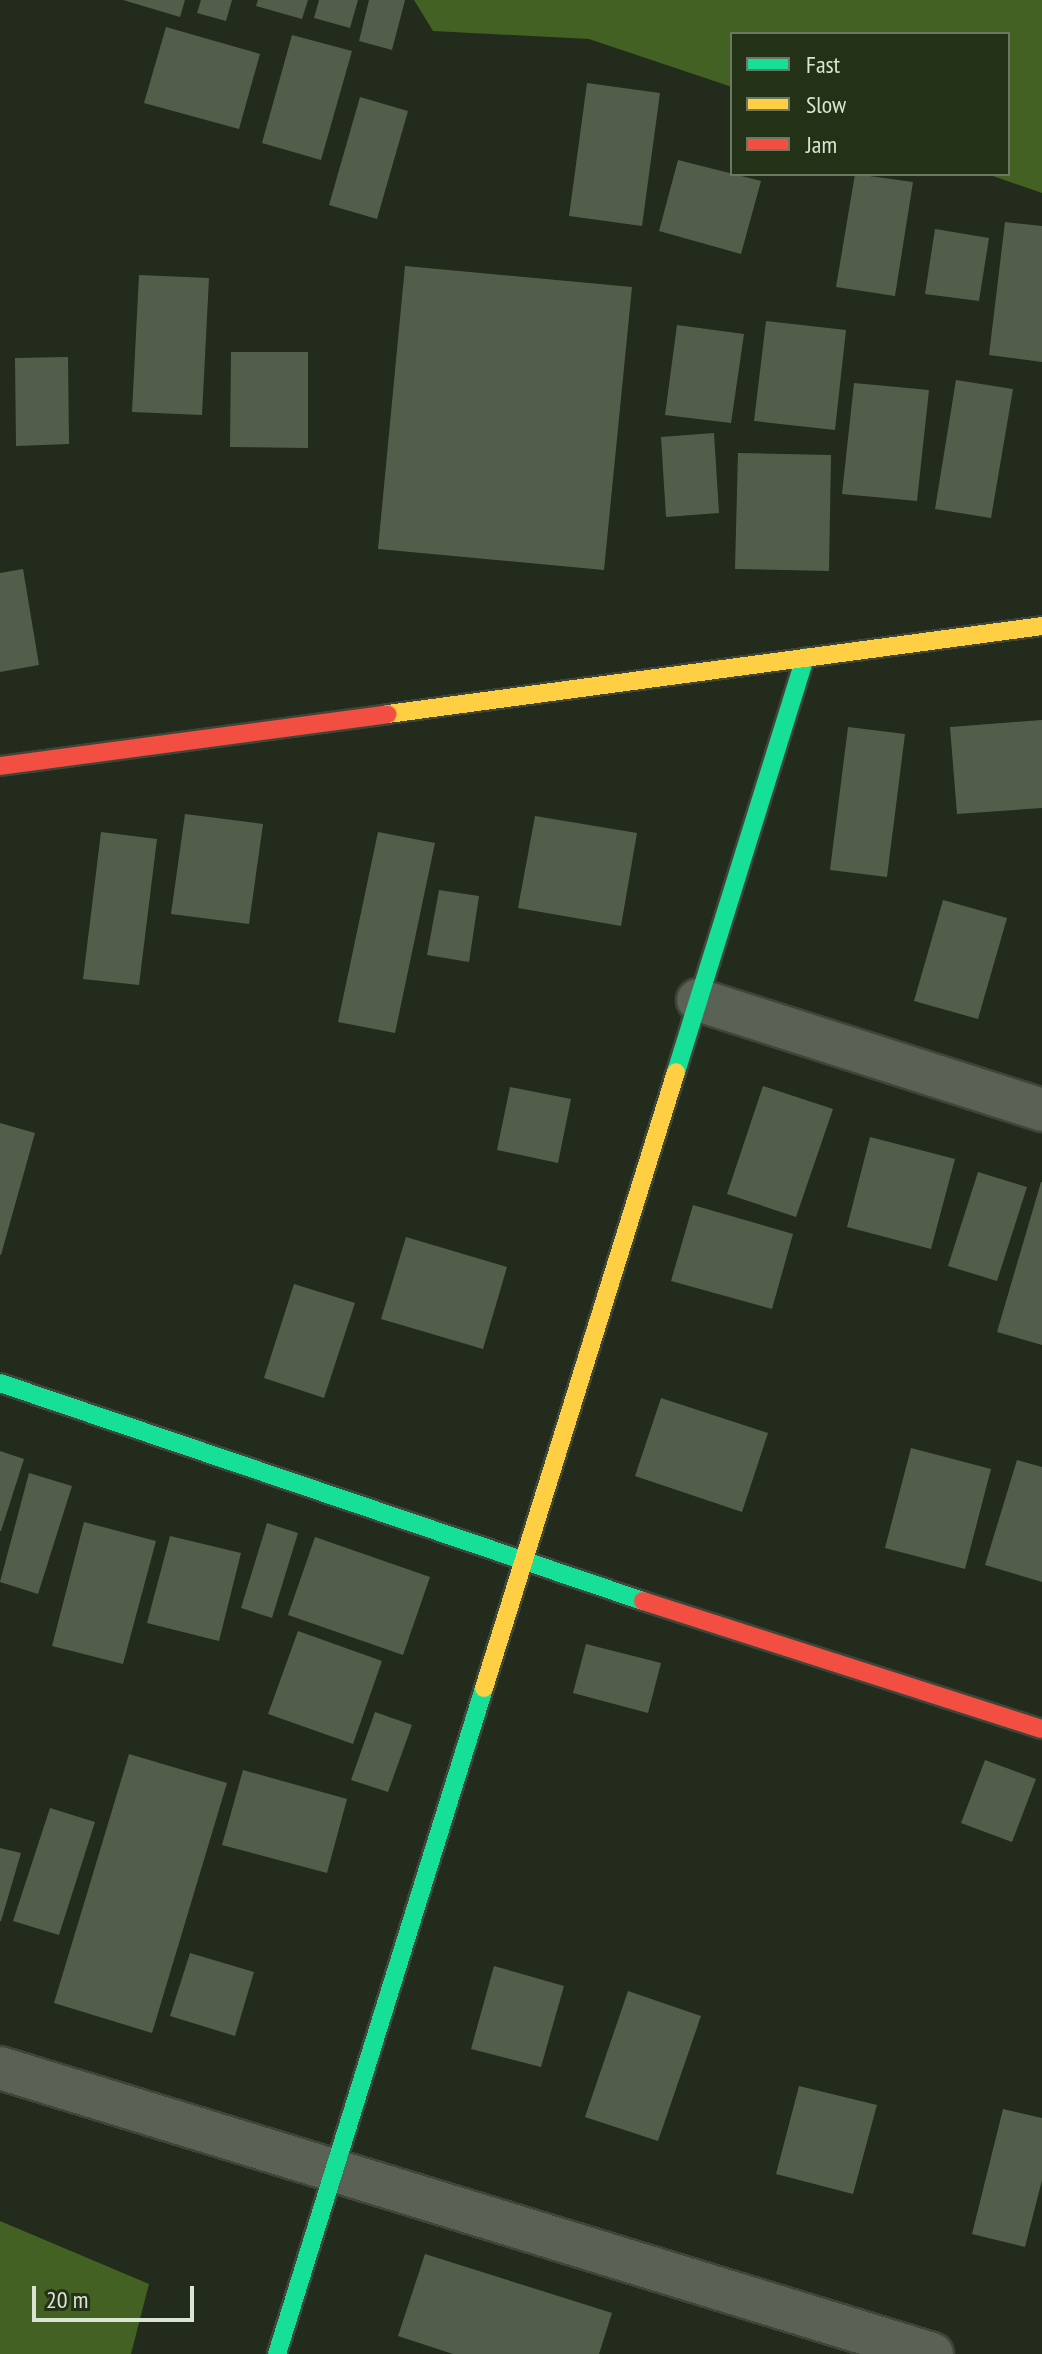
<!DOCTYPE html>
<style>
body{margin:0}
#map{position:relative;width:1042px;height:2354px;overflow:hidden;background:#232b1c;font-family:"PT Sans Narrow",sans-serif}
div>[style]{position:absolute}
.water>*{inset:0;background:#426122}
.building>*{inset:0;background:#535e4a}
.roads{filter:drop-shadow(2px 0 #3e4539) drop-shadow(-2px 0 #3e4539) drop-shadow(0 2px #3e4539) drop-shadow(0 -2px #3e4539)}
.street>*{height:42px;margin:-21px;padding:0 21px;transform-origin:21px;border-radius:21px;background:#5a6155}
.fast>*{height:18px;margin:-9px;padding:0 9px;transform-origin:9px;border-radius:9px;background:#16e098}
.slow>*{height:18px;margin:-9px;padding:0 9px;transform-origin:9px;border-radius:9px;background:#ffcf43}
.jam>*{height:18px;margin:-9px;padding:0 9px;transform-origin:9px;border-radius:9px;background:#f24e42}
span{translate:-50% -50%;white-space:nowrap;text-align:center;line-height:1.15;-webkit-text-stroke:8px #233116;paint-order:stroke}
.legend{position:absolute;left:730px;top:32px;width:280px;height:144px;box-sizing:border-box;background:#233116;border:2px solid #6c7962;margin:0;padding:10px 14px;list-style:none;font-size:24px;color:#dae4d3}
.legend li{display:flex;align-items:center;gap:16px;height:40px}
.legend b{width:40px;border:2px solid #6c7962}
.scale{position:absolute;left:32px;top:2286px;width:162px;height:36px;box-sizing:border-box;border:4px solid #dae4d3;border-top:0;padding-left:10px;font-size:24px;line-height:28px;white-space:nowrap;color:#dae4d3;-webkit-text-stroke:6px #233116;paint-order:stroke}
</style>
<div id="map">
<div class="water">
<i style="clip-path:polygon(414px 0,1042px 0,1042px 193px,987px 174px,1008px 174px,1008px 34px,732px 34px,732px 87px,589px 39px,433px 31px)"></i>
<i style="clip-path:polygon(0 2221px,149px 2284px,131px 2354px,0 2354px)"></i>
</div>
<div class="building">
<i style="clip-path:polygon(123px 0,185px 0,180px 17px)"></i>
<i style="clip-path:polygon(201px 0,232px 0,226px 21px,197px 13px)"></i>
<i style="clip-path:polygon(258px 0,308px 0,302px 19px,256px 6px)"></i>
<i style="clip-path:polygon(319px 0,358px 0,350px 28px,314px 18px)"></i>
<i style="clip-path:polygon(369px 0,405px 0,392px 50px,359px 41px)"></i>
<i style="clip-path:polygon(166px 27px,260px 54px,239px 129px,144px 103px)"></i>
<i style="clip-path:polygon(292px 35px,352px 51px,321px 160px,262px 143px)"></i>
<i style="clip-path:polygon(587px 83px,660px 93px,642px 226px,569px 216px)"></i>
<i style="clip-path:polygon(360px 97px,408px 111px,377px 219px,329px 205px)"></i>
<i style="clip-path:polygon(678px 160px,761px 181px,741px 254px,659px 231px)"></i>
<i style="clip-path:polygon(855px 174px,913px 182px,895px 296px,836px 287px)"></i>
<i style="clip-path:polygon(1005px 222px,1042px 226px,1042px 362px,989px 355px)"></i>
<i style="clip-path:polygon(935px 229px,989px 238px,979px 301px,925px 294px)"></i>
<i style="clip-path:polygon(405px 266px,632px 287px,604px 570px,378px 549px)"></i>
<i style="clip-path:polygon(139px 275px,209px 278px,202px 415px,132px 412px)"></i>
<i style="clip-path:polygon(766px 321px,846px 330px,835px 430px,754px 421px)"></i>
<i style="clip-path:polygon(677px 325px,744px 334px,731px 423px,665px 415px)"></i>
<i style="clip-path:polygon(231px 352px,308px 352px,308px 448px,230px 447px)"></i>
<i style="clip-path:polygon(68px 357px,69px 444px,16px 446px,15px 358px)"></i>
<i style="clip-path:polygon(956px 380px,1013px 389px,991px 518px,935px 509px)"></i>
<i style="clip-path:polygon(854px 383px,929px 390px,917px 501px,842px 494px)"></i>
<i style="clip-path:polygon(714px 433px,719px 513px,666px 517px,661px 437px)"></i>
<i style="clip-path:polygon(738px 453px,831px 455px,829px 571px,735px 569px)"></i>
<i style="clip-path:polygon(23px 569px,39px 665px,0 672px,0 573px)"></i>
<i style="clip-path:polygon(1042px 720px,1042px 808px,957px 814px,950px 727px)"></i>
<i style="clip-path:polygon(848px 727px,905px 734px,887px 877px,830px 870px)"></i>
<i style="clip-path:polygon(185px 814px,263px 824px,249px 924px,171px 914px)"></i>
<i style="clip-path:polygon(535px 816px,637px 833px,621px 926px,518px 908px)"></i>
<i style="clip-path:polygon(101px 832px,157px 839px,139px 985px,83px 979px)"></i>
<i style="clip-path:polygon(378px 832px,435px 843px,395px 1033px,338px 1022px)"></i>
<i style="clip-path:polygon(439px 890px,479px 896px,469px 962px,427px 955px)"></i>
<i style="clip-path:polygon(943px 900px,1007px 918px,978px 1019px,914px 1001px)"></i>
<i style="clip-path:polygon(763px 1086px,833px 1109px,796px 1217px,727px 1194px)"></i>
<i style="clip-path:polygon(510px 1087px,571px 1099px,558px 1163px,497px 1150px)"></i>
<i style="clip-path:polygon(0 1123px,35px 1133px,1px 1255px,0 1255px)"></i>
<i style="clip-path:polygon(870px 1137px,955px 1159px,931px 1249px,847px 1227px)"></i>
<i style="clip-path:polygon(978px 1172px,1027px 1187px,997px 1281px,948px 1266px)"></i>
<i style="clip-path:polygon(1041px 1182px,1042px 1182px,1042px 1345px,997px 1332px)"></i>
<i style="clip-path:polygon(693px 1205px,793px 1234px,772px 1309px,671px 1281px)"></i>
<i style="clip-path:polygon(406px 1237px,507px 1267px,483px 1349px,381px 1319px)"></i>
<i style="clip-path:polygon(294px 1284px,355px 1303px,324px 1398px,264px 1378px)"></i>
<i style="clip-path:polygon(661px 1398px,768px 1433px,742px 1512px,635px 1476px)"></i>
<i style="clip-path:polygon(911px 1448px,991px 1469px,965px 1569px,885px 1548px)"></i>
<i style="clip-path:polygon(0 1451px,24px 1459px,1px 1531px,0 1531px)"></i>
<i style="clip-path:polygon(1017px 1460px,1042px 1467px,1042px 1582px,985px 1565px)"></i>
<i style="clip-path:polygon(29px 1473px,72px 1486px,38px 1594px,0 1582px)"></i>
<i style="clip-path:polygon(84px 1522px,156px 1541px,123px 1664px,52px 1646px)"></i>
<i style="clip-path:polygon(267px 1523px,298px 1533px,272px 1618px,241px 1608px)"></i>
<i style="clip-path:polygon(170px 1536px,241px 1553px,219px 1641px,147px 1623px)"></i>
<i style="clip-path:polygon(315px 1537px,430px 1577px,403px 1655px,288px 1615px)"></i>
<i style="clip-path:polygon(298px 1631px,382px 1661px,353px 1744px,268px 1714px)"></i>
<i style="clip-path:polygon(586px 1644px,661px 1663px,648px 1713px,573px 1693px)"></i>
<i style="clip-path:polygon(375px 1712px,412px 1725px,388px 1792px,351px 1780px)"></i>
<i style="clip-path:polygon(129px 1754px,227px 1783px,152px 2033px,54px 2003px)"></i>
<i style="clip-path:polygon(985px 1760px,1036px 1779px,1012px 1842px,961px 1823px)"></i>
<i style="clip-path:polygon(243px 1770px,347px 1799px,327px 1873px,222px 1845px)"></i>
<i style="clip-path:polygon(50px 1808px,95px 1822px,59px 1935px,13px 1921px)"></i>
<i style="clip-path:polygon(0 1848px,21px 1853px,1px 1921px,0 1921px)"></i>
<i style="clip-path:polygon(190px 1953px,254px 1972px,235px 2036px,170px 2016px)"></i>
<i style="clip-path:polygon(494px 1966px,564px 1986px,541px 2067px,471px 2049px)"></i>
<i style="clip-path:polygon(628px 1991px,701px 2016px,658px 2141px,585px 2117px)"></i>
<i style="clip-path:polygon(799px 2086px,877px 2105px,853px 2194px,776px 2174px)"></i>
<i style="clip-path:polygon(1003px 2109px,1042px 2118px,1042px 2180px,1025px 2247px,972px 2234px)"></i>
<i style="clip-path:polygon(425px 2254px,612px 2313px,599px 2354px,453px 2354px,398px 2336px)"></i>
</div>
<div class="roads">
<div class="street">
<i style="left:698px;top:1000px;width:361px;rotate:17.7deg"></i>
<i style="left:0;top:2068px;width:975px;rotate:17.06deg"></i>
</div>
<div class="fast">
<i style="left:676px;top:1072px;width:434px;rotate:-72.7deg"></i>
<i style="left:0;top:1383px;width:679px;rotate:18.73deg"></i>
<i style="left:277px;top:2354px;width:697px;rotate:-72.73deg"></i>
</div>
<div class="slow">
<i style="left:388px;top:714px;width:660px;rotate:-7.66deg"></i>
<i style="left:484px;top:1688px;width:645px;rotate:-72.69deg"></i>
</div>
<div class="jam">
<i style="left:0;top:766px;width:391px;rotate:-7.6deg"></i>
<i style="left:643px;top:1601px;width:419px;rotate:17.8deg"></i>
</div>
</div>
<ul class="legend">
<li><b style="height:10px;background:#16e098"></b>Fast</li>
<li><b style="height:10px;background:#ffcf43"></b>Slow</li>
<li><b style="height:10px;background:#f24e42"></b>Jam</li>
</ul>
<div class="scale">20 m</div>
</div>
